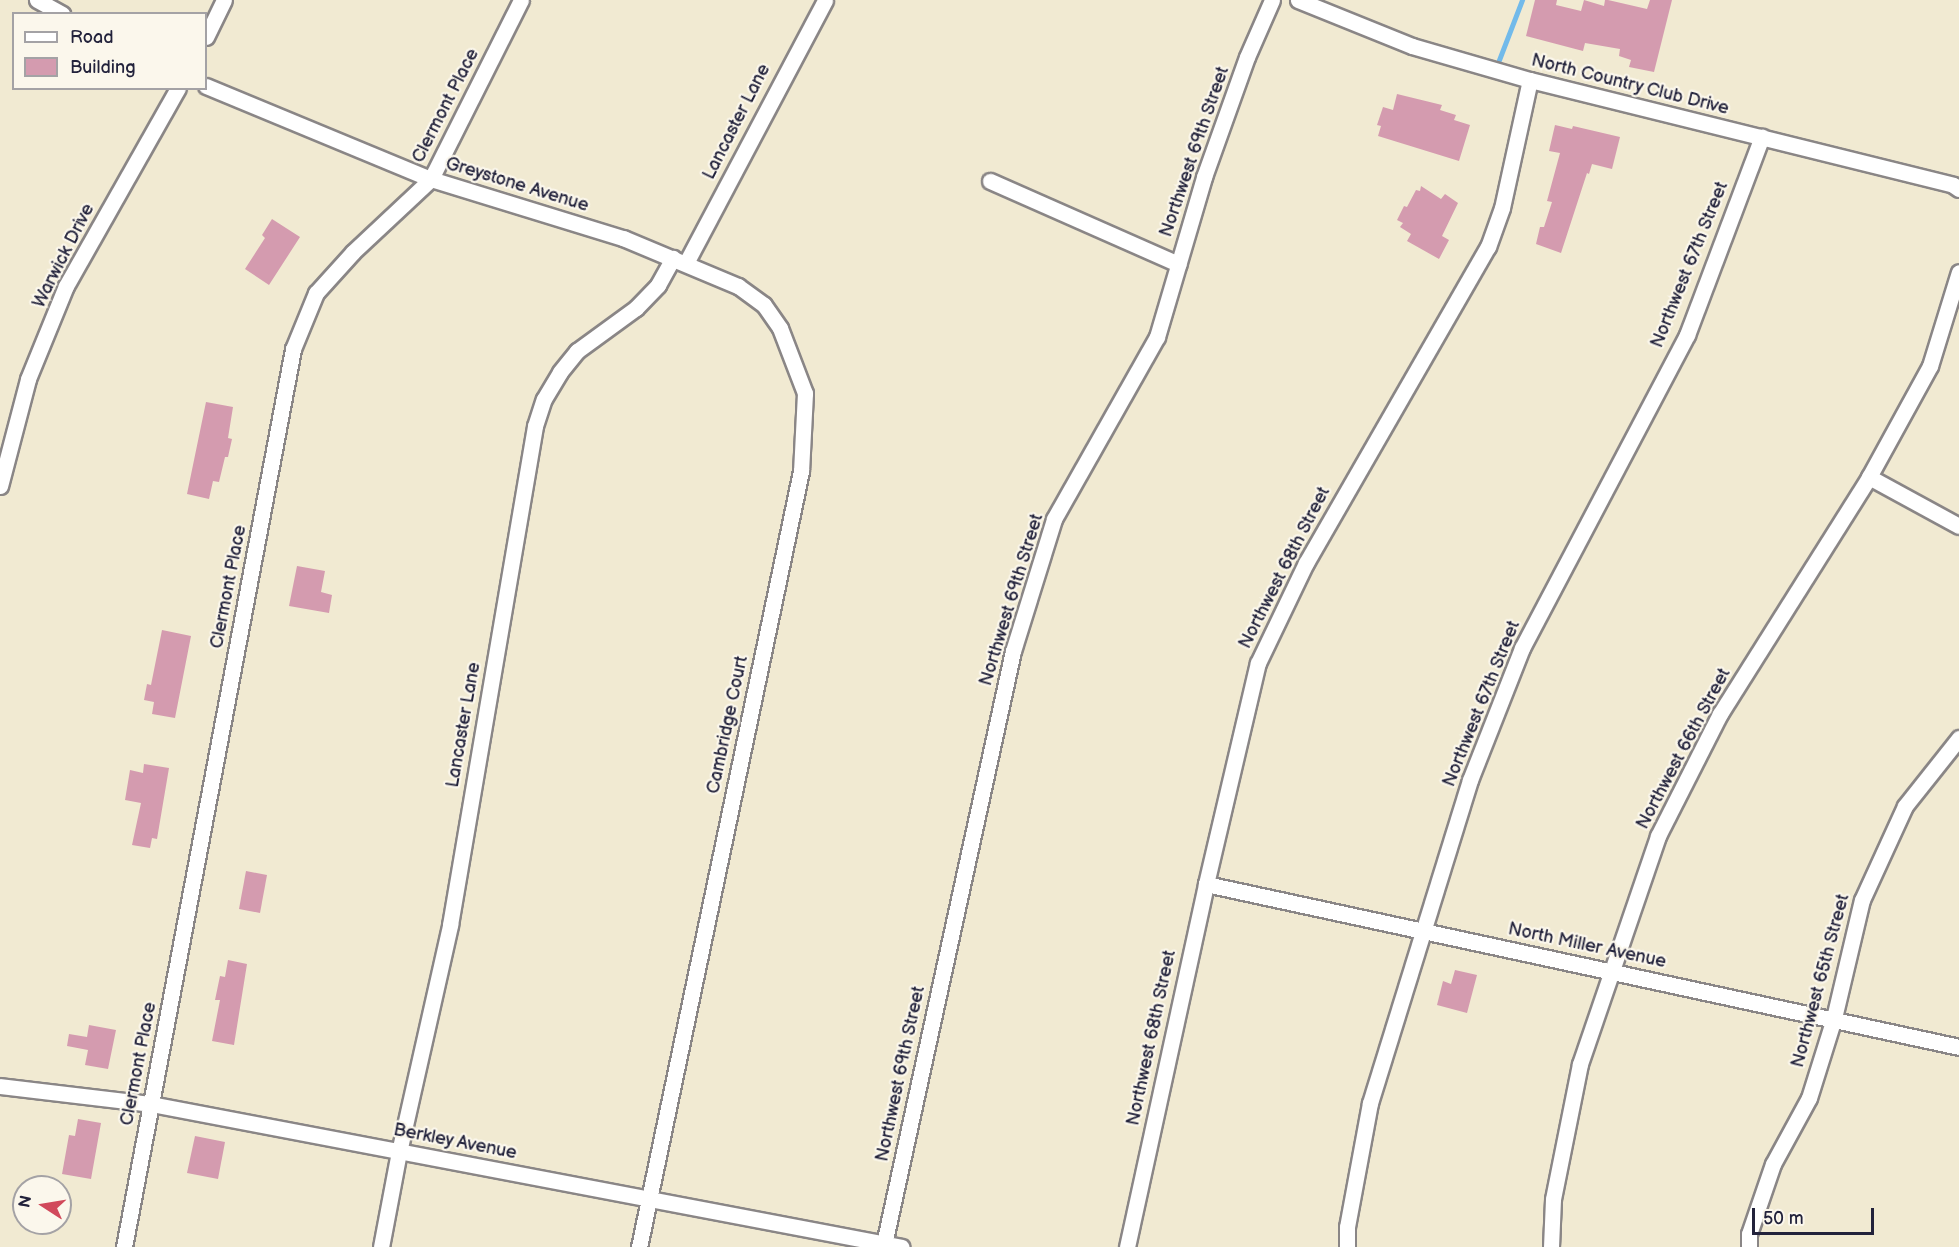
<!DOCTYPE html>
<style>
body{margin:0}
#map{position:relative;width:1959px;height:1247px;overflow:hidden;background:#f1ead2;font-family:"Balsamiq Sans",sans-serif}
div>[style]{position:absolute}
.stream>*{height:4.5px;margin:-2.25px;padding:0 2.25px;transform-origin:2.25px;border-radius:2.25px;background:#72baea}
.building>*{inset:0;background:#d49baf}
.roads{filter:drop-shadow(2px 0 #8a8686) drop-shadow(-2px 0 #8a8686) drop-shadow(0 2px #8a8686) drop-shadow(0 -2px #8a8686)}
.minor>*{height:15px;margin:-7.5px;padding:0 7.5px;transform-origin:7.5px;border-radius:7.5px;background:#fff}
span{translate:-50% -50%;white-space:nowrap;text-align:center;line-height:1.15;-webkit-text-stroke:4.5px #fbf7ec;paint-order:stroke}
.street-label{font-size:18px;color:#22223b}
.legend{position:absolute;left:12px;top:12px;width:195px;height:78px;box-sizing:border-box;background:#fbf7ec;border:2px solid #a4a2a5;margin:0;padding:8px 10px;list-style:none;font-size:18px;color:#22223b}
.legend li{display:flex;align-items:center;gap:12px;height:30px}
.legend b{width:30px;border:2px solid #a4a2a5}
.north{position:absolute;left:12px;top:1175px;width:60px;height:60px;box-sizing:border-box;background:#fbf7ec;border:2px solid #a4a2a5;border-radius:50%;rotate:282deg;font-size:16px;font-weight:700;line-height:24px;text-align:center;color:#22223b}
.north::after{content:'';display:block;margin:auto;width:21px;height:27px;background:#d1495b;clip-path:polygon(50% 0,100% 100%,50% 72%,0 100%)}
.scale{position:absolute;left:1752px;top:1208px;width:122px;height:27px;box-sizing:border-box;border:3px solid #22223b;border-top:0;padding-left:8px;font-size:18px;line-height:21px;white-space:nowrap;color:#22223b;-webkit-text-stroke:4px #fbf7ec;paint-order:stroke}
</style>
<div id="map">
<div class="stream">
<i style="left:1499px;top:60px;width:64px;rotate:-69deg"></i>
</div>
<div class="building">
<i style="clip-path:polygon(1535px 0,1557px 0,1556px 5px,1581px 11px,1584px 0,1604px 6px,1605px 0,1608px 0,1647px 9px,1650px 0,1672px 0,1654px 72px,1629px 67px,1631px 60px,1619px 56px,1620px 49px,1585px 43px,1583px 51px,1526px 36px)"></i>
<i style="clip-path:polygon(1397px 94px,1442px 105px,1440px 110px,1456px 115px,1454px 120px,1470px 125px,1459px 161px,1378px 136px,1381px 126px,1377px 125px,1383px 107px,1393px 110px)"></i>
<i style="clip-path:polygon(1555px 125px,1572px 129px,1573px 126px,1620px 137px,1612px 169px,1592px 164px,1589px 174px,1587px 173px,1561px 253px,1536px 244px,1540px 227px,1544px 227px,1552px 202px,1547px 201px,1560px 153px,1549px 151px)"></i>
<i style="clip-path:polygon(1421px 186px,1441px 199px,1445px 194px,1458px 203px,1442px 236px,1449px 240px,1439px 259px,1407px 241px,1411px 234px,1400px 227px,1403px 223px,1397px 220px,1404px 206px,1407px 207px,1416px 190px,1420px 191px)"></i>
<i style="clip-path:polygon(272px 219px,300px 237px,269px 285px,245px 269px,265px 238px,262px 235px)"></i>
<i style="clip-path:polygon(206px 402px,233px 407px,228px 438px,232px 439px,228px 457px,225px 457px,219px 482px,213px 481px,209px 499px,187px 494px)"></i>
<i style="clip-path:polygon(297px 566px,325px 571px,321px 592px,332px 595px,329px 613px,289px 606px)"></i>
<i style="clip-path:polygon(162px 630px,191px 636px,175px 718px,152px 714px,154px 702px,144px 700px,147px 684px,151px 685px)"></i>
<i style="clip-path:polygon(144px 764px,169px 768px,157px 839px,152px 838px,150px 848px,132px 845px,141px 803px,125px 800px,130px 770px,143px 773px)"></i>
<i style="clip-path:polygon(246px 871px,267px 875px,260px 913px,239px 909px)"></i>
<i style="clip-path:polygon(228px 960px,247px 964px,234px 1045px,212px 1041px,220px 1000px,215px 1000px,220px 976px,225px 977px)"></i>
<i style="clip-path:polygon(1455px 970px,1477px 975px,1467px 1013px,1437px 1005px,1443px 981px,1451px 984px)"></i>
<i style="clip-path:polygon(89px 1025px,116px 1030px,108px 1069px,85px 1065px,88px 1050px,67px 1046px,69px 1034px,87px 1037px)"></i>
<i style="clip-path:polygon(78px 1119px,101px 1123px,91px 1179px,62px 1174px,69px 1135px,75px 1136px)"></i>
<i style="clip-path:polygon(195px 1136px,225px 1142px,218px 1179px,187px 1173px)"></i>
</div>
<div class="roads">
<div class="minor">
<i style="left:37px;top:0;width:29px;rotate:29deg"></i>
<i style="left:1298px;top:0;width:123px;rotate:22deg"></i>
<i style="left:1412px;top:46px;width:123px;rotate:16.1deg"></i>
<i style="left:1530px;top:80px;width:436px;rotate:13.9deg"></i>
<i style="left:1953px;top:185px;width:7px;rotate:34deg"></i>
<i style="left:206px;top:37px;width:41px;rotate:-64.1deg"></i>
<i style="left:206px;top:86px;width:243px;rotate:22.5deg"></i>
<i style="left:431px;top:179px;width:201px;rotate:17.1deg"></i>
<i style="left:623px;top:238px;width:125px;rotate:22.7deg"></i>
<i style="left:738px;top:286px;width:32px;rotate:36deg"></i>
<i style="left:764px;top:305px;width:28px;rotate:55deg"></i>
<i style="left:780px;top:328px;width:70px;rotate:69deg"></i>
<i style="left:805px;top:393px;width:78px;rotate:92.9deg"></i>
<i style="left:801px;top:471px;width:793px;rotate:101.79deg"></i>
<i style="left:990px;top:181px;width:206px;rotate:23.8deg"></i>
<i style="left:686px;top:263px;width:297px;rotate:-62.1deg"></i>
<i style="left:1869px;top:477px;width:102px;rotate:28.6deg"></i>
<i style="left:0;top:486px;width:111px;rotate:-75.3deg"></i>
<i style="left:28px;top:379px;width:100px;rotate:-67.8deg"></i>
<i style="left:66px;top:286px;width:227px;rotate:-60.5deg"></i>
<i style="left:1206px;top:884px;width:770px;rotate:12.21deg"></i>
<i style="left:0;top:1086px;width:152px;rotate:6.8deg"></i>
<i style="left:151px;top:1104px;width:764px;rotate:10.78deg"></i>
<i style="left:884px;top:1244px;width:607px;rotate:-77.73deg"></i>
<i style="left:1013px;top:651px;width:138px;rotate:-72.7deg"></i>
<i style="left:1054px;top:519px;width:209px;rotate:-60.5deg"></i>
<i style="left:1157px;top:337px;width:167px;rotate:-73.6deg"></i>
<i style="left:1204px;top:177px;width:127px;rotate:-70.3deg"></i>
<i style="left:1247px;top:57px;width:62px;rotate:-66.3deg"></i>
<i style="left:124px;top:1247px;width:914px;rotate:-79.34deg"></i>
<i style="left:293px;top:349px;width:61px;rotate:-67.7deg"></i>
<i style="left:316px;top:293px;width:55px;rotate:-47.9deg"></i>
<i style="left:353px;top:252px;width:107px;rotate:-43.1deg"></i>
<i style="left:431px;top:179px;width:200px;rotate:-63.3deg"></i>
<i style="left:381px;top:1247px;width:97px;rotate:-79.3deg"></i>
<i style="left:399px;top:1152px;width:233px;rotate:-77.3deg"></i>
<i style="left:450px;top:925px;width:506px;rotate:-80.33deg"></i>
<i style="left:535px;top:426px;width:28px;rotate:-72deg"></i>
<i style="left:544px;top:399px;width:31px;rotate:-59deg"></i>
<i style="left:560px;top:372px;width:27px;rotate:-51deg"></i>
<i style="left:577px;top:351px;width:73px;rotate:-36.1deg"></i>
<i style="left:636px;top:308px;width:32px;rotate:-46deg"></i>
<i style="left:658px;top:285px;width:31px;rotate:-61deg"></i>
<i style="left:1127px;top:1247px;width:371px;rotate:-77.7deg"></i>
<i style="left:1206px;top:884px;width:227px;rotate:-76.8deg"></i>
<i style="left:1258px;top:663px;width:111px;rotate:-64.4deg"></i>
<i style="left:1306px;top:563px;width:365px;rotate:-60.1deg"></i>
<i style="left:1488px;top:247px;width:41px;rotate:-70.3deg"></i>
<i style="left:1502px;top:208px;width:131px;rotate:-77.7deg"></i>
<i style="left:1347px;top:1247px;width:20px;rotate:-90deg"></i>
<i style="left:1347px;top:1227px;width:126px;rotate:-79.5deg"></i>
<i style="left:1370px;top:1103px;width:338px;rotate:-72.8deg"></i>
<i style="left:1470px;top:780px;width:142px;rotate:-68.5deg"></i>
<i style="left:1522px;top:648px;width:354px;rotate:-62.2deg"></i>
<i style="left:1687px;top:335px;width:212px;rotate:-69.3deg"></i>
<i style="left:1551px;top:1247px;width:48px;rotate:-87.6deg"></i>
<i style="left:1553px;top:1199px;width:138px;rotate:-78.7deg"></i>
<i style="left:1580px;top:1064px;width:241px;rotate:-71.1deg"></i>
<i style="left:1658px;top:836px;width:137px;rotate:-63.1deg"></i>
<i style="left:1720px;top:714px;width:280px;rotate:-57.8deg"></i>
<i style="left:1869px;top:477px;width:127px;rotate:-61.2deg"></i>
<i style="left:1930px;top:366px;width:98px;rotate:-72.9deg"></i>
<i style="left:1749px;top:1247px;width:13px;rotate:-90deg"></i>
<i style="left:1749px;top:1234px;width:74px;rotate:-71.1deg"></i>
<i style="left:1773px;top:1164px;width:75px;rotate:-61.4deg"></i>
<i style="left:1809px;top:1098px;width:84px;rotate:-72.6deg"></i>
<i style="left:1834px;top:1018px;width:121px;rotate:-76.7deg"></i>
<i style="left:1862px;top:900px;width:103px;rotate:-65.4deg"></i>
<i style="left:1905px;top:806px;width:87px;rotate:-51.5deg"></i>
</div>
</div>
<div class="street-label">
<span style="left:1630px;top:85px;rotate:14deg">North Country Club Drive</span>
<span style="left:446px;top:106px;rotate:-63deg">Clermont Place</span>
<span style="left:737px;top:122px;rotate:-63deg">Lancaster Lane</span>
<span style="left:1195px;top:152px;rotate:-71deg">Northwest 69th Street</span>
<span style="left:517px;top:185px;rotate:17deg">Greystone Avenue</span>
<span style="left:64px;top:256px;rotate:-63deg">Warwick Drive</span>
<span style="left:1690px;top:265px;rotate:-68deg">Northwest 67th Street</span>
<span style="left:1285px;top:568px;rotate:-63deg">Northwest 68th Street</span>
<span style="left:229px;top:587px;rotate:-79deg">Clermont Place</span>
<span style="left:1012px;top:600px;rotate:-73deg">Northwest 69th Street</span>
<span style="left:1482px;top:704px;rotate:-68deg">Northwest 67th Street</span>
<span style="left:464px;top:725px;rotate:-80deg">Lancaster Lane</span>
<span style="left:728px;top:725px;rotate:-78deg">Cambridge Court</span>
<span style="left:1684px;top:749px;rotate:-62deg">Northwest 66th Street</span>
<span style="left:1587px;top:946px;rotate:12deg">North Miller Avenue</span>
<span style="left:1821px;top:981px;rotate:-75deg">Northwest 65th Street</span>
<span style="left:1152px;top:1038px;rotate:-78deg">Northwest 68th Street</span>
<span style="left:139px;top:1064px;rotate:-79deg">Clermont Place</span>
<span style="left:901px;top:1074px;rotate:-78deg">Northwest 69th Street</span>
<span style="left:455px;top:1142px;rotate:11deg">Berkley Avenue</span>
</div>
<ul class="legend">
<li><b style="height:8px;background:#fff"></b>Road</li>
<li><b style="height:16px;background:#d49baf"></b>Building</li>
</ul>
<div class="north">N</div>
<div class="scale">50 m</div>
</div>
